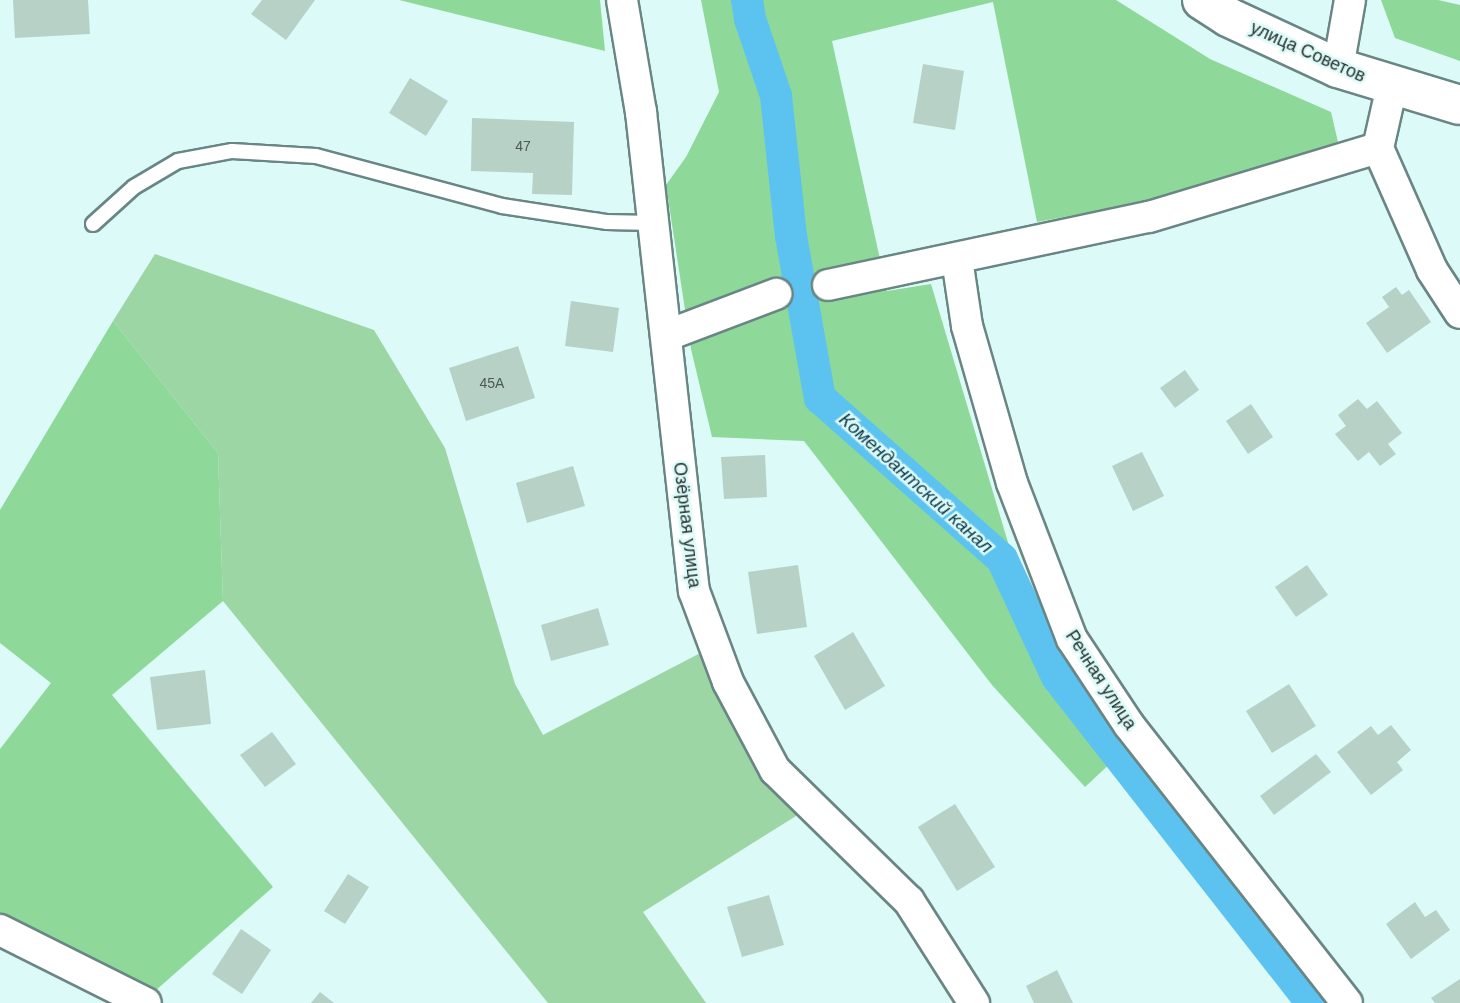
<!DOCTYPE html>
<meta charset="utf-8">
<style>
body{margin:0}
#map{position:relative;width:1460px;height:1003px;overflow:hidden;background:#dcfaf7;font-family:Helvetica,sans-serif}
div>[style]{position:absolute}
.green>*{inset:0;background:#9cd6a4}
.forest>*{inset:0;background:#8ed899}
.canal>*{height:32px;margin:-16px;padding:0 16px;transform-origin:16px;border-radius:16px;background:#5cc3f1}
.building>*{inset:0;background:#b7d1c6}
.roads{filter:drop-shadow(2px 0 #6a8684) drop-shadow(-2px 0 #6a8684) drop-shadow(0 2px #6a8684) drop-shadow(0 -2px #6a8684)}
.service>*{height:14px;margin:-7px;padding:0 7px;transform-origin:7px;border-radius:7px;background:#fff}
.minor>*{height:30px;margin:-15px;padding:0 15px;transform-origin:15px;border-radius:15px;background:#fff}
.secondary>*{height:38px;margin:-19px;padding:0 19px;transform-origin:19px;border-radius:19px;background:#fff}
span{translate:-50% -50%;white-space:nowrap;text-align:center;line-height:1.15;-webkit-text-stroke:5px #dcfaf7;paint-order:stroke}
.number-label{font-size:14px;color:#4b5a57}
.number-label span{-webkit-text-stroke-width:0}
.street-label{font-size:18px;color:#273332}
.water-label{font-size:19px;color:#0d3b4e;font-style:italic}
</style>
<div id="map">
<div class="green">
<i style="clip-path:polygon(155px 254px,374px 330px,445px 448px,515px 684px,543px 735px,708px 649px,804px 811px,643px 912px,706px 1003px,548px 1003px,223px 601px,218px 453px,113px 321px)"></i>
</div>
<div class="forest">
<i style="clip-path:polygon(399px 0,600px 0,605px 51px)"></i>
<i style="clip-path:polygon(701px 0,1116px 0,1210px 59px,1331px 112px,1338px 142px,1145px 202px,1037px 222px,993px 2px,832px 41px,887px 291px,931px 284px,1049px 680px,1115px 759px,1085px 787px,992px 685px,804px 441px,712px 437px,691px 349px,666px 185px,686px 157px,719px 92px)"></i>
<i style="clip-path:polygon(1381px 0,1438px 0,1460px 5px,1460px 61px,1395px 38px)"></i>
<i style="clip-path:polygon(113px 321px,218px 453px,223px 601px,112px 695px,273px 887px,155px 991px,0 913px,0 749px,51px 683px,0 643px,0 510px)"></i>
</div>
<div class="canal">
<i style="left:747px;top:0;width:19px;rotate:81deg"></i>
<i style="left:750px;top:19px;width:81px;rotate:71.3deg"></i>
<i style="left:776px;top:96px;width:141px;rotate:83.9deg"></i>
<i style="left:791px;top:236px;width:165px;rotate:79.9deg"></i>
<i style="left:820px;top:398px;width:243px;rotate:41.5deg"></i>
<i style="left:1002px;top:559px;width:130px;rotate:65deg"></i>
<i style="left:1057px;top:677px;width:414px;rotate:52deg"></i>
</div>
<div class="building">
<i style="clip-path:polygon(13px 0,88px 0,90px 34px,15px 38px)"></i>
<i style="clip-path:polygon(262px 0,315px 0,286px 40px,251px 14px)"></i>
<i style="clip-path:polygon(923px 64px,964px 71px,955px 130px,913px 123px)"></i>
<i style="clip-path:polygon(410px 78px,448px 101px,426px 136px,389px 113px)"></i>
<i style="clip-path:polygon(472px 118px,574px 122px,572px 195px,532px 194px,533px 173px,471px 171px)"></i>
<i style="clip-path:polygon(1396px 287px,1402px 295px,1409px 290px,1431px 322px,1387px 353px,1366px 323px,1389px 307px,1382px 297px)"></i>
<i style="clip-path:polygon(571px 301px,619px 308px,613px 352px,565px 346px)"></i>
<i style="clip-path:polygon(518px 346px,535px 398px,466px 421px,449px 368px)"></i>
<i style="clip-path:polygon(1185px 370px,1199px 390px,1175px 408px,1160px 388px)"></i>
<i style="clip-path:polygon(1358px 399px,1367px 409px,1377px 401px,1402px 433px,1388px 444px,1396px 454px,1380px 466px,1369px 452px,1358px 461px,1335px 434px,1346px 426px,1338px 415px)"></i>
<i style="clip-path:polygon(1251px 404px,1273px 437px,1248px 454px,1226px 421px)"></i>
<i style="clip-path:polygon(1142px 452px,1164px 496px,1133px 511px,1112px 466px)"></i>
<i style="clip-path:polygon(765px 455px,767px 497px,724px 499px,721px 457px)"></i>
<i style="clip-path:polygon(573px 466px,585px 506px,527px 523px,516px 483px)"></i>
<i style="clip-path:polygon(798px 565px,807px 627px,757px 634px,748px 572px)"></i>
<i style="clip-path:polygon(1307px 565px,1328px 595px,1296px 617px,1275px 587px)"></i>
<i style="clip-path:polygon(598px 608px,609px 645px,551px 661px,541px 625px)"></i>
<i style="clip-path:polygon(853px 632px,885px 686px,845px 710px,814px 656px)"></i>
<i style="clip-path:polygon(205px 670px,211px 724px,157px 730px,150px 677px)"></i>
<i style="clip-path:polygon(1289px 684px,1316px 726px,1272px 753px,1246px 711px)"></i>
<i style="clip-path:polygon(1391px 725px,1411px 750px,1397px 762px,1403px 770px,1371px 795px,1337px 752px,1371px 726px,1378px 735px)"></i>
<i style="clip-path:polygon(272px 732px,296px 764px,265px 787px,240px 755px)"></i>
<i style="clip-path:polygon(1316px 754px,1331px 772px,1274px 815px,1260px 796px)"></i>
<i style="clip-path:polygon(955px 804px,995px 867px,957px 891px,918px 827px)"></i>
<i style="clip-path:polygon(348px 874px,369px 887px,345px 924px,324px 911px)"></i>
<i style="clip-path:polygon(769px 895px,784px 945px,742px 957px,727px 907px)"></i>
<i style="clip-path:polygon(1415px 902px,1425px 917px,1436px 910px,1450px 930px,1411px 959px,1386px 924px)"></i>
<i style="clip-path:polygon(241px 929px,271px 950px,242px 994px,212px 974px)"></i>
<i style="clip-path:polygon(1057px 970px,1073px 1003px,1034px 1003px,1026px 986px)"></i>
<i style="clip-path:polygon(1460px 979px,1460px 1003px,1435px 1003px,1431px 998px)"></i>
<i style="clip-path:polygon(320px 992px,334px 1003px,311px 1003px)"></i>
</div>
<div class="roads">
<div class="service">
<i style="left:93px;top:224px;width:55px;rotate:-42.1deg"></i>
<i style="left:134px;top:187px;width:51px;rotate:-30.6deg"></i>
<i style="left:178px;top:161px;width:55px;rotate:-10.5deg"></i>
<i style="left:232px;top:151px;width:84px;rotate:3.4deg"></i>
<i style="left:316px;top:156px;width:193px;rotate:15deg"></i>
<i style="left:502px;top:206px;width:105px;rotate:8.7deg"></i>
<i style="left:606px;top:222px;width:47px;rotate:1.2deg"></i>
</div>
<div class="minor">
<i style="left:622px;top:0;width:114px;rotate:80.4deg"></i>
<i style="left:641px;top:112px;width:482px;rotate:83.7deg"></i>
<i style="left:694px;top:591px;width:97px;rotate:69.5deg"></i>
<i style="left:728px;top:682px;width:100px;rotate:61.9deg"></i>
<i style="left:775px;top:770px;width:187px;rotate:44.4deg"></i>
<i style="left:909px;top:901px;width:121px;rotate:57.5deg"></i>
<i style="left:1338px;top:68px;width:69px;rotate:-80deg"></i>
<i style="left:1378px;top:148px;width:133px;rotate:66.1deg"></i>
<i style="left:1432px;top:270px;width:51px;rotate:56.9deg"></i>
<i style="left:957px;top:259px;width:68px;rotate:81.5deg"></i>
<i style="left:967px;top:326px;width:163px;rotate:74deg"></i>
<i style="left:1012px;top:483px;width:167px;rotate:69deg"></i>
<i style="left:1072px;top:639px;width:103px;rotate:56.5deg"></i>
<i style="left:1129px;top:725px;width:353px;rotate:51.9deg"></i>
<i style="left:828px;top:285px;width:328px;rotate:-12deg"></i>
<i style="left:1149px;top:217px;width:239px;rotate:-16.8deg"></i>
<i style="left:1378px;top:148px;width:64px;rotate:-77.3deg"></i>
<i style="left:668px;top:335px;width:116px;rotate:-20.8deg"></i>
<i style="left:0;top:930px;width:163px;rotate:26.6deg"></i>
</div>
<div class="secondary">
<i style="left:1202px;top:0;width:31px;rotate:33deg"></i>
<i style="left:1228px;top:17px;width:121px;rotate:24.9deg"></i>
<i style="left:1338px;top:68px;width:127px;rotate:16.9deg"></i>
</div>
</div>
<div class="number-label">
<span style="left:523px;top:146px">47</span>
<span style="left:492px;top:383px">45А</span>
</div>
<div class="street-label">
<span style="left:1308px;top:52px;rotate:24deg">улица Советов</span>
<span style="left:687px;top:525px;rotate:83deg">Озёрная улица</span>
<span style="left:1101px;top:680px;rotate:57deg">Речная улица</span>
</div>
<div class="water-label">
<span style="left:916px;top:483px;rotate:42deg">Комендантский канал</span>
</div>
</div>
